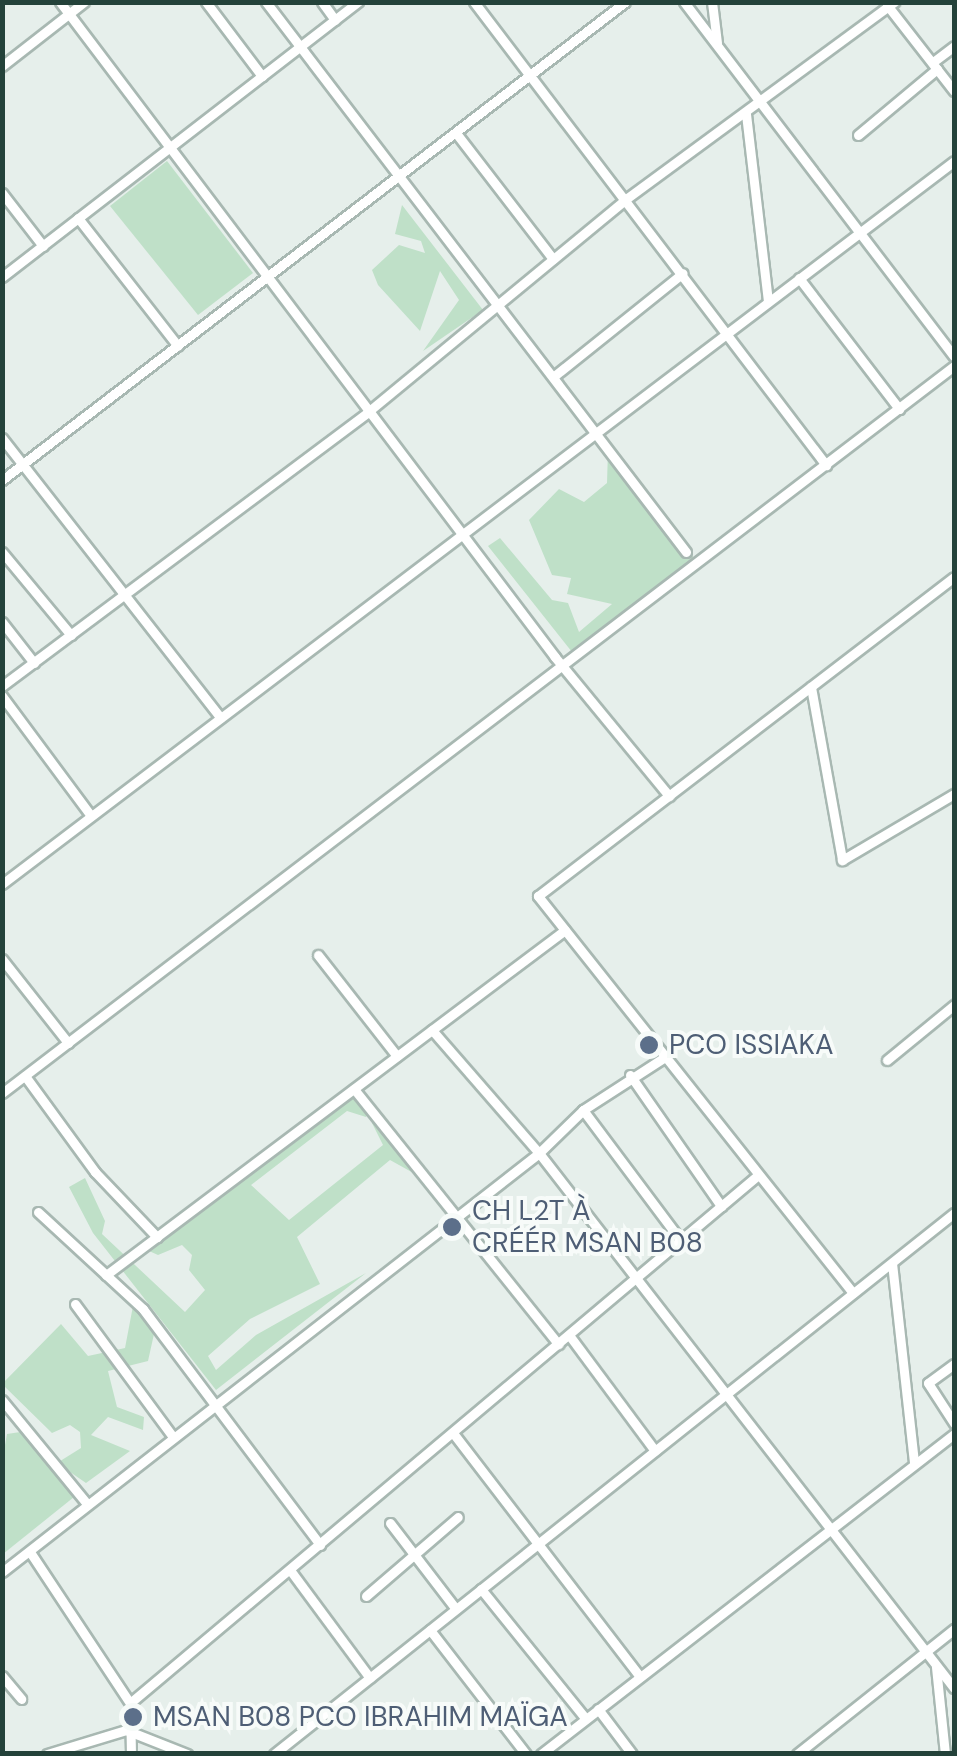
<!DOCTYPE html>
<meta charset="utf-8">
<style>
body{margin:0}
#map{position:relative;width:957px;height:1756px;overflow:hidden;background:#e6efeb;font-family:"DM Sans",sans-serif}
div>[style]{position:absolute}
.green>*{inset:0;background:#bfe0c8}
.roads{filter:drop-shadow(2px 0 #a8b8b2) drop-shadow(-2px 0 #a8b8b2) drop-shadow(0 2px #a8b8b2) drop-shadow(0 -2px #a8b8b2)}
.minor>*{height:9px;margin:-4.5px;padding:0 4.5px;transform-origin:4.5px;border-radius:4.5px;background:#fff}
.dots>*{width:28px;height:28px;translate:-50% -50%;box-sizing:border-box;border:5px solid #f7fbf9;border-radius:50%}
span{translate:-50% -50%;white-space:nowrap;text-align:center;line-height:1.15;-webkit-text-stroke:8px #f7fbf9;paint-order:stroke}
.service-label{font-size:28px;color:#4e5e75}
.left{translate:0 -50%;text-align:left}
.frame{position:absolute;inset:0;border:5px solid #24423a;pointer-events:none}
</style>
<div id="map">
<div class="green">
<i style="clip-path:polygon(167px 161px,253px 273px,198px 315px,110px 206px)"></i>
<i style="clip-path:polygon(402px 205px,483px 310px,423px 351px,459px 300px,440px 271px,420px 331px,378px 285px,372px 270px,399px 245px,425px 253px,421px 241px,395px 234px)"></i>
<i style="clip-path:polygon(608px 450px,695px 559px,572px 652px,488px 546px,500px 538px,552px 600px,568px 603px,579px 632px,612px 604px,567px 594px,571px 578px,552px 575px,529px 520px,559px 489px,584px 502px,607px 483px)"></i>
<i style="clip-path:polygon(347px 1097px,373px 1105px,366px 1117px,347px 1111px,251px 1185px,289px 1220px,383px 1145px,372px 1123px,381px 1117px,420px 1161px,417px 1175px,390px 1160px,297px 1237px,320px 1284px,250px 1319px,208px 1356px,216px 1370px,256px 1335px,366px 1273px,216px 1390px,93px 1233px,69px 1187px,85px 1178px,105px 1221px,102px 1234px,185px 1312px,205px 1290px,189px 1270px,192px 1255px,182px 1245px,158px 1255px,138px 1246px)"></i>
<i style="clip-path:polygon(133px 1306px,154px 1334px,148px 1361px,108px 1371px,117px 1407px,144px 1417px,143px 1430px,108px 1417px,91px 1435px,130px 1451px,86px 1483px,57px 1463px,81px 1448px,80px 1432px,70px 1425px,52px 1433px,2px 1384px,61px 1324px,88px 1356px,125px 1348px)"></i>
<i style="clip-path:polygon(27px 1431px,79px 1493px,3px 1554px,3px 1456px,7px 1434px)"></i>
</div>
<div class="roads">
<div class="minor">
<i style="left:60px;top:2px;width:821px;rotate:52.92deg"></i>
<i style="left:555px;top:657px;width:180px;rotate:50.6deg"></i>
<i style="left:206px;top:2px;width:93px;rotate:52.9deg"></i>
<i style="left:266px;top:2px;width:692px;rotate:52.63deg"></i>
<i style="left:322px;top:2px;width:22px;rotate:54deg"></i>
<i style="left:474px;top:2px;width:582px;rotate:52.76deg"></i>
<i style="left:684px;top:2px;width:445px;rotate:52.7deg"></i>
<i style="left:712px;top:2px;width:41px;rotate:83deg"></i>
<i style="left:887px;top:5px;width:109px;rotate:52.1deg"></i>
<i style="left:933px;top:62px;width:26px;rotate:-37deg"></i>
<i style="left:2px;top:66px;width:104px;rotate:-38deg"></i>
<i style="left:746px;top:114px;width:189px;rotate:83.3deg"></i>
<i style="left:456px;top:133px;width:159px;rotate:52.4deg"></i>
<i style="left:858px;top:135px;width:103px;rotate:-39.9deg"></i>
<i style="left:2px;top:193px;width:67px;rotate:52.3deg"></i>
<i style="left:78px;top:218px;width:162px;rotate:52deg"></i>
<i style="left:2px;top:277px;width:450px;rotate:-37.7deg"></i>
<i style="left:799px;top:278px;width:165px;rotate:52.6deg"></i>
<i style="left:553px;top:377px;width:166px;rotate:-38.7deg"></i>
<i style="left:2px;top:438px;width:355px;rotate:52deg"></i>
<i style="left:2px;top:480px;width:785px;rotate:-37.5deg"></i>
<i style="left:2px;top:552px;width:108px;rotate:50.3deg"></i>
<i style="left:2px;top:622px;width:52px;rotate:52deg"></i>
<i style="left:2px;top:686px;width:459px;rotate:-36.8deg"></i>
<i style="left:369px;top:411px;width:333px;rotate:-39.5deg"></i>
<i style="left:626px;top:199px;width:333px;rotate:-36.3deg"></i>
<i style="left:811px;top:687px;width:176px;rotate:79.8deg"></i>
<i style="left:842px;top:860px;width:130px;rotate:-30.5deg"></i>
<i style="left:2px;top:696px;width:149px;rotate:53.4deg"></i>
<i style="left:2px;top:884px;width:1195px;rotate:-37.21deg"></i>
<i style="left:318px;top:955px;width:128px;rotate:52deg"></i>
<i style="left:2px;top:959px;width:107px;rotate:51.8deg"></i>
<i style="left:432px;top:1030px;width:163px;rotate:49deg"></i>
<i style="left:539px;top:1153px;width:677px;rotate:52.2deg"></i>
<i style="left:887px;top:1060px;width:87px;rotate:-39.4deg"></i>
<i style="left:630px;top:1075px;width:160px;rotate:55.2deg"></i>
<i style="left:25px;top:1076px;width:119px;rotate:53.9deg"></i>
<i style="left:95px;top:1172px;width:90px;rotate:46.4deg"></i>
<i style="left:354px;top:1089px;width:327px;rotate:51.3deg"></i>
<i style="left:2px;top:1093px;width:1198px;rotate:-37.37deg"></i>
<i style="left:583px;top:1110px;width:164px;rotate:53.2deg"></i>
<i style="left:38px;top:1212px;width:143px;rotate:42.7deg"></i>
<i style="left:143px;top:1309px;width:295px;rotate:53.1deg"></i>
<i style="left:892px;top:1263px;width:201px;rotate:83.7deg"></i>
<i style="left:106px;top:1275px;width:574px;rotate:-36.93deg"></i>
<i style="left:853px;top:1293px;width:507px;rotate:-128.43deg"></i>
<i style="left:538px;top:896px;width:524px;rotate:-37.48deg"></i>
<i style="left:75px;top:1304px;width:165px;rotate:53.6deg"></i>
<i style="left:569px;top:1335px;width:144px;rotate:53.4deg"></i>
<i style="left:954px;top:1364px;width:32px;rotate:144deg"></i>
<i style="left:928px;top:1383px;width:48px;rotate:57deg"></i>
<i style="left:2px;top:1400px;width:134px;rotate:50.7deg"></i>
<i style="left:453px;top:1433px;width:305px;rotate:52.5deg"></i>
<i style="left:390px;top:1523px;width:108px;rotate:52.5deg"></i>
<i style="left:30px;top:1552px;width:181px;rotate:56.5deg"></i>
<i style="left:290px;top:1570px;width:134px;rotate:53.5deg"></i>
<i style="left:2px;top:1572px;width:681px;rotate:-37.96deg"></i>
<i style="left:539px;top:1153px;width:62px;rotate:-44.3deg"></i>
<i style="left:583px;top:1110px;width:101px;rotate:-32.9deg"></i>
<i style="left:481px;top:1589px;width:166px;rotate:51.1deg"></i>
<i style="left:366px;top:1596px;width:121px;rotate:-40.7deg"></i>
<i style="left:430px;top:1630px;width:157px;rotate:52.3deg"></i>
<i style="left:936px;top:1667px;width:87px;rotate:84.1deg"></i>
<i style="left:2px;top:1676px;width:30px;rotate:50deg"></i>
<i style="left:598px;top:1709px;width:56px;rotate:52.9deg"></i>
<i style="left:47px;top:1754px;width:83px;rotate:-16.9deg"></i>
<i style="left:126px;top:1730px;width:66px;rotate:21.5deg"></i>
<i style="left:131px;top:1754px;width:51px;rotate:-91.1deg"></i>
<i style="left:130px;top:1703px;width:819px;rotate:-40.05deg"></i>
<i style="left:274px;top:1754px;width:869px;rotate:-38.51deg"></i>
<i style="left:541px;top:1754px;width:522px;rotate:-37.77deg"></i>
<i style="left:797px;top:1754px;width:201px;rotate:-38.5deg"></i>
</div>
</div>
<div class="dots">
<i style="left:649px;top:1045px;background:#5c6f8a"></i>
<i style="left:452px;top:1227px;background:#5c6f8a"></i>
<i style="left:133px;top:1717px;background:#5c6f8a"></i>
</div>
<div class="service-label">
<span class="left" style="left:669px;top:1045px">PCO ISSIAKA</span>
<span class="left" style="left:472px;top:1227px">CH L2T À<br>CRÉÉR MSAN B08</span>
<span class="left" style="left:153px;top:1717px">MSAN B08 PCO IBRAHIM MAÏGA</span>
</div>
<div class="frame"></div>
</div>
